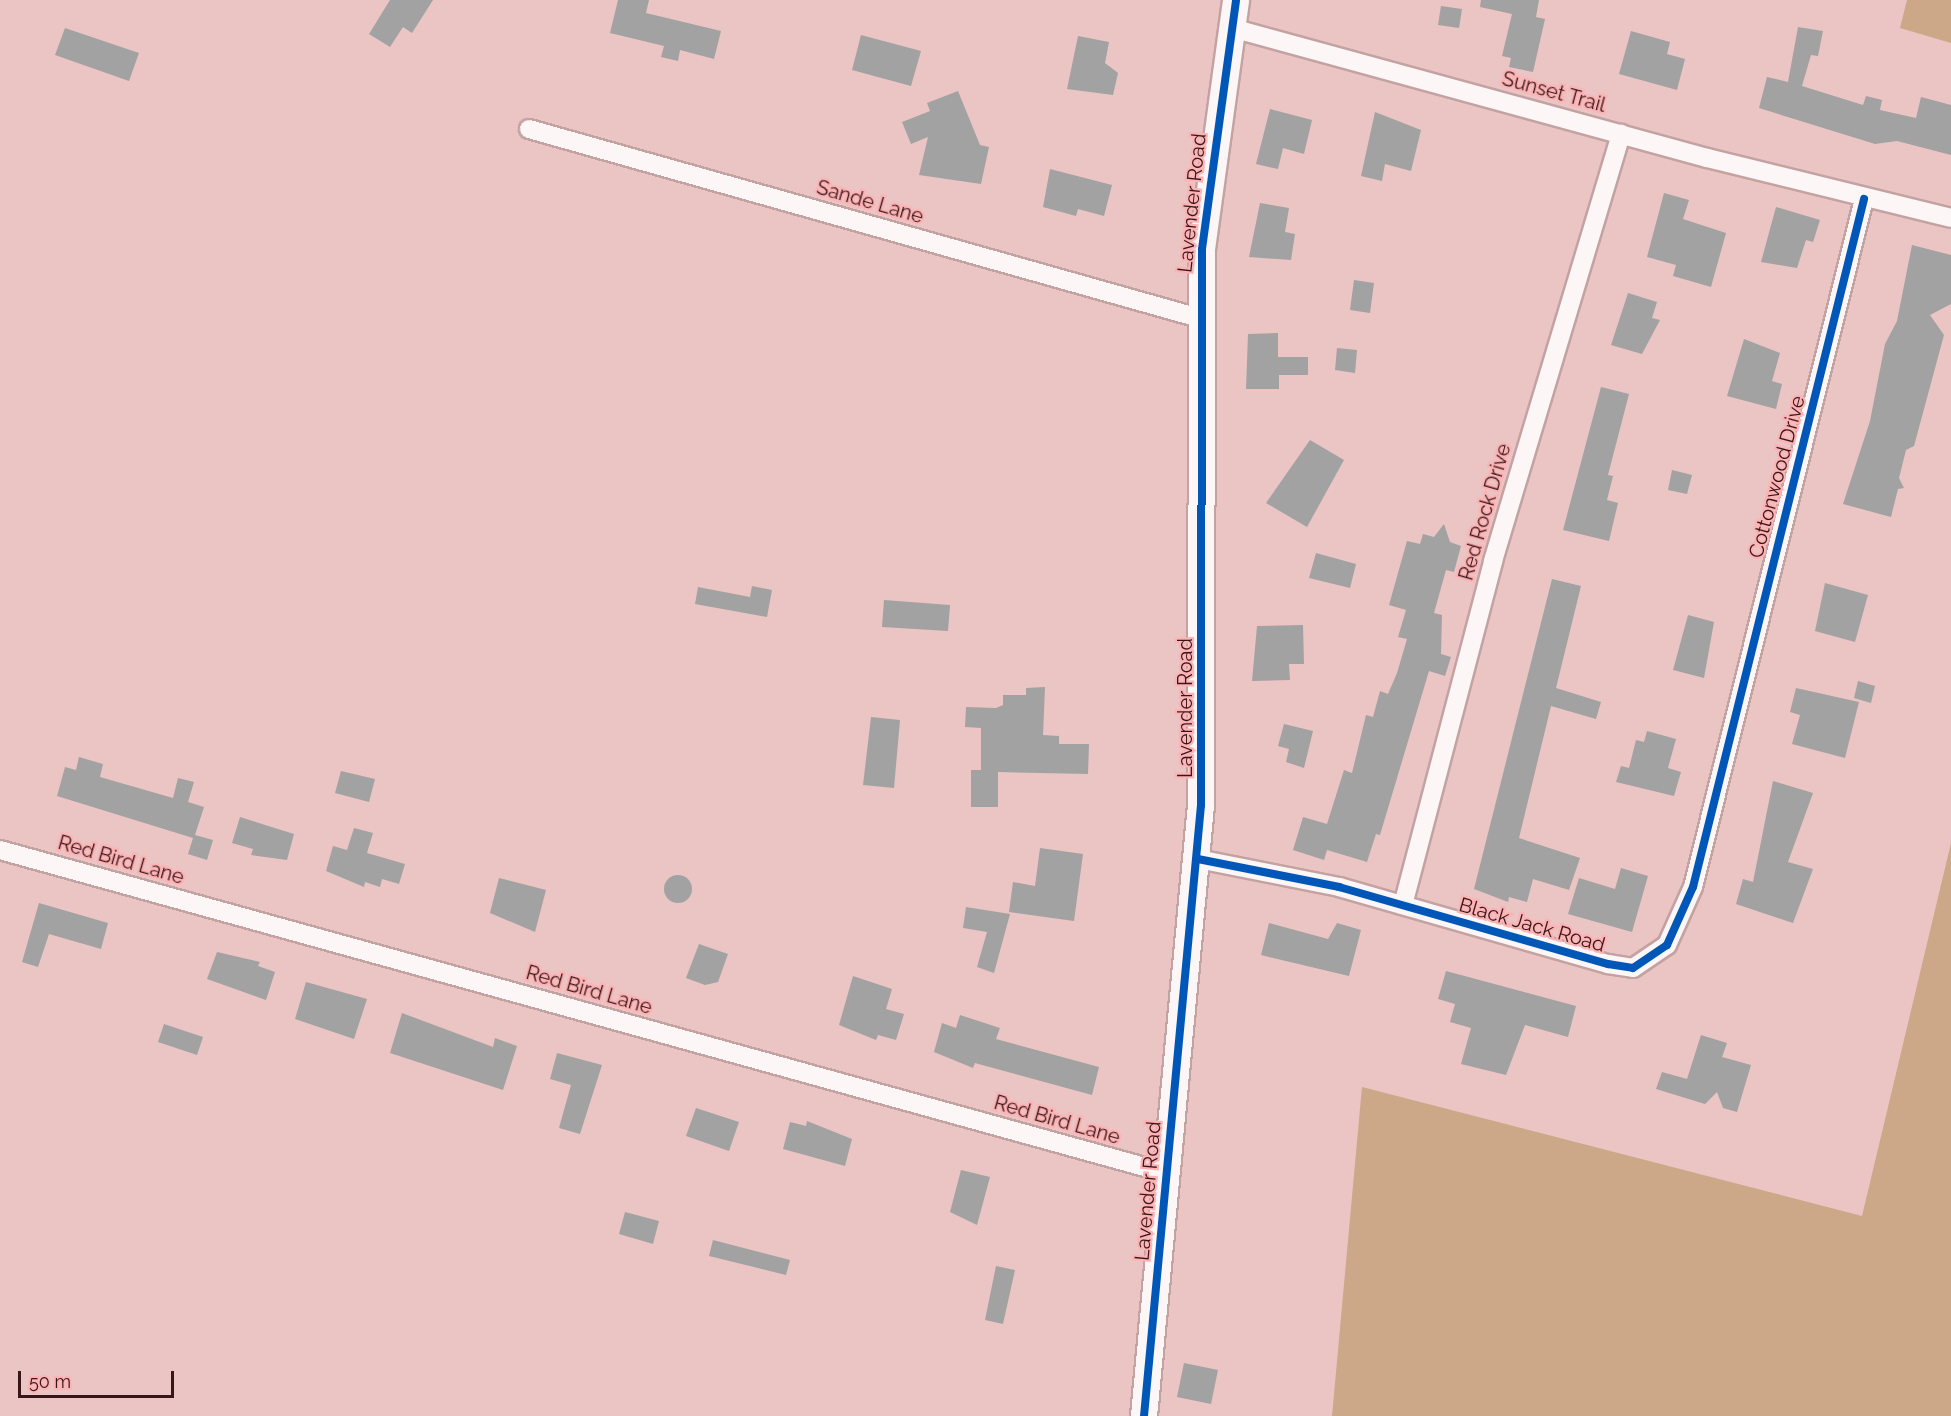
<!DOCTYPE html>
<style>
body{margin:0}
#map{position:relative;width:1951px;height:1416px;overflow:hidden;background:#ebc4c4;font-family:Raleway,sans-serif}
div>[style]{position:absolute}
.forest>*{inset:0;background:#cca788}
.building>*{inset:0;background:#a2a2a2}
.round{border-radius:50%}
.roads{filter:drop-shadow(2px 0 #c3a2a2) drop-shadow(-2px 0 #c3a2a2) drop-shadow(0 2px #c3a2a2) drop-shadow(0 -2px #c3a2a2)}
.street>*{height:18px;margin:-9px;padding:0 9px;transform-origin:9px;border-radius:9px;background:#fcf6f6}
.secondary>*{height:26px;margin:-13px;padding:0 13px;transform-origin:13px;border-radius:13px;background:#fcf6f6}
.cycleway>*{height:8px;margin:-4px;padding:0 4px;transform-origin:4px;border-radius:4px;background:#0057b8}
span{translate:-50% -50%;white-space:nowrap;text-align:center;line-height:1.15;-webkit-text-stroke:4.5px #fcb3b5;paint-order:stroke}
.street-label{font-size:20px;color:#371618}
.scale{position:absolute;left:18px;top:1371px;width:156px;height:27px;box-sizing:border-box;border:3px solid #371618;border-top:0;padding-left:8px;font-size:18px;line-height:21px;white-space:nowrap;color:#371618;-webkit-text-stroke:4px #fcb3b5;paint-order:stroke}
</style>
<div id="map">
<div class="forest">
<i style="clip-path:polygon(1907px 0,1951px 0,1951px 43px,1900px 28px)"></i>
<i style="clip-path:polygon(1951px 843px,1951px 1416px,1332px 1416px,1362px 1087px,1862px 1216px)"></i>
</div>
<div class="building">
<i style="clip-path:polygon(390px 0,433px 0,412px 33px,403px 27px,390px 47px,369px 34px)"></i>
<i style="clip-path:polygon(618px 0,649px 0,646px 13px,721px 31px,714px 59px,680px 50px,678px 61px,661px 57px,664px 46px,610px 33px)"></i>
<i style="clip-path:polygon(1481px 0,1539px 0,1536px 17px,1545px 19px,1533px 72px,1509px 67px,1511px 58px,1502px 56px,1512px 14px,1480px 7px)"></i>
<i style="clip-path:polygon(1441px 6px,1462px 9px,1459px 28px,1438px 25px)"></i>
<i style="clip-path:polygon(1798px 27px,1823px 31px,1818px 56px,1811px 55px,1802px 86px,1863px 105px,1866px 96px,1882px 100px,1880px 110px,1916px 118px,1921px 97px,1951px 105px,1951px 155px,1897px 141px,1875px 144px,1759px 108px,1767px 77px,1788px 82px)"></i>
<i style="clip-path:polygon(65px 28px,139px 53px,129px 81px,55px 55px)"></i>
<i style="clip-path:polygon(1631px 31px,1670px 42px,1667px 54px,1685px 59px,1677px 90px,1619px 74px)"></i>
<i style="clip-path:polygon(861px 35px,921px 51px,911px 86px,852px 70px)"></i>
<i style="clip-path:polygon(1078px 36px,1109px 42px,1105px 63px,1118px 73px,1113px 95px,1067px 89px)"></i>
<i style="clip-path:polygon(958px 91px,980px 145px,989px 147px,981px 184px,919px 175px,928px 137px,911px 144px,902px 122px,930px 111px,927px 103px)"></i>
<i style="clip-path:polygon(1270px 109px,1312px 120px,1304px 154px,1283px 148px,1278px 169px,1256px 164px)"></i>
<i style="clip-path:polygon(1375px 112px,1421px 130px,1411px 171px,1385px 164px,1382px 181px,1361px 176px)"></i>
<i style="clip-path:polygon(1050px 169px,1112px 185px,1104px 216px,1078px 209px,1076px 216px,1043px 207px)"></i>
<i style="clip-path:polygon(1664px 193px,1689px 200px,1683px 219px,1726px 233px,1711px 287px,1673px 276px,1676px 265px,1647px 257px)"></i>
<i style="clip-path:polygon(1260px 203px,1289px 208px,1285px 232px,1295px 234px,1291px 260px,1249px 257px)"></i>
<i style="clip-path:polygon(1776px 207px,1820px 220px,1813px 242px,1806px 240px,1797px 268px,1761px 262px)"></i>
<i style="clip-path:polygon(1912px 245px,1951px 255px,1951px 304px,1930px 315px,1944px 335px,1914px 446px,1906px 450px,1899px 478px,1904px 488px,1898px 489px,1891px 517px,1843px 504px,1870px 421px,1885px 344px,1897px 321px)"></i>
<i style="clip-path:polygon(1354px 280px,1374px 283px,1370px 313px,1350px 310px)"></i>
<i style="clip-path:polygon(1628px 293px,1657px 302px,1652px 318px,1660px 320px,1642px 354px,1611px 345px)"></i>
<i style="clip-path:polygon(1278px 333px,1278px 357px,1308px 357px,1308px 375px,1279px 375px,1279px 389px,1246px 389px,1248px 334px)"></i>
<i style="clip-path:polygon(1744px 339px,1780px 353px,1772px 381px,1782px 384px,1776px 409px,1727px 396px)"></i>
<i style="clip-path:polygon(1337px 348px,1357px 350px,1355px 373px,1335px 370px)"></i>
<i style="clip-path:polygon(1601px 387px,1629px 394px,1608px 475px,1613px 476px,1607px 500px,1618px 503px,1609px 541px,1563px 530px)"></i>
<i style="clip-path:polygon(1310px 440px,1344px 460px,1307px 527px,1266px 503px)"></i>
<i style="clip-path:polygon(1672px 470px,1692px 475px,1687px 494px,1668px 490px)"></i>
<i style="clip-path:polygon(1444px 524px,1450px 542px,1461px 546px,1454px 572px,1446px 570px,1434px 613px,1442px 615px,1441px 654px,1451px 657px,1445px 676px,1429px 671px,1380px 835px,1376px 834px,1367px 862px,1327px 850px,1324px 860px,1293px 850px,1303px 817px,1327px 824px,1344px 770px,1352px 773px,1366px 715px,1373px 717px,1380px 691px,1388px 694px,1397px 673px,1407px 639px,1398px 637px,1406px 610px,1389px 605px,1407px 541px,1420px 544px,1423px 534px,1434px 537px)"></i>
<i style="clip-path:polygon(1316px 553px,1356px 564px,1350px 588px,1309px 578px)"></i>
<i style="clip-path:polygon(1552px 579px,1581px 586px,1556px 688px,1601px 702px,1596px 719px,1551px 706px,1519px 838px,1580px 858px,1569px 890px,1533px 879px,1527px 902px,1509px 897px,1508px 902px,1474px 889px)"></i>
<i style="clip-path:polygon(1825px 583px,1868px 595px,1855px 642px,1815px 631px)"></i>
<i style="clip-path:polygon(752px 586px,772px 590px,767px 617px,695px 604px,698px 587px,750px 597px)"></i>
<i style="clip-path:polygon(884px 600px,950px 605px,948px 631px,882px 627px)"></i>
<i style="clip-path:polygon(1688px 615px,1714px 622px,1704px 678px,1673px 670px)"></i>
<i style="clip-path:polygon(1303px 625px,1304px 664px,1289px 664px,1290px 680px,1252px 681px,1257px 626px)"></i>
<i style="clip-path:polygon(1858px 681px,1875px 686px,1871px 703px,1854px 698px)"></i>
<i style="clip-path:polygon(1045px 687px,1043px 735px,1059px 736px,1059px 744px,1089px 744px,1088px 774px,998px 772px,998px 807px,971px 807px,971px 770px,981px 770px,981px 728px,965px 727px,966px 707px,996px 708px,1003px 705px,1003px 695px,1026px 695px,1026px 688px)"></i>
<i style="clip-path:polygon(1796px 688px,1859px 702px,1845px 758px,1792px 744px,1800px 715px,1790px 712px)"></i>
<i style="clip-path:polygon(871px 717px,900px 720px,894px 788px,863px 785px)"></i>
<i style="clip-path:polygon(1284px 724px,1313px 731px,1304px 768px,1286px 762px,1289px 749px,1278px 746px)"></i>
<i style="clip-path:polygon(1647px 731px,1676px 739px,1668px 768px,1681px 772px,1674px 796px,1616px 782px,1621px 766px,1629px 768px,1636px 740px,1644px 742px)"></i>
<i style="clip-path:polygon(79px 757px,103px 764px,100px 777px,173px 798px,178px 778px,194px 782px,188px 802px,204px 807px,195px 835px,213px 840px,207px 860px,188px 854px,193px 838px,57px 796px,65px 767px,76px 770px)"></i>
<i style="clip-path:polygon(341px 771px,375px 779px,369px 802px,335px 793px)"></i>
<i style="clip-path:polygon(1773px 781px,1813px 793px,1788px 862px,1813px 869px,1793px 923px,1736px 904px,1743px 879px,1753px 882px)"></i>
<i style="clip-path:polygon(240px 817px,294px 834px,287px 860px,251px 855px,253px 849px,232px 843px)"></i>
<i style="clip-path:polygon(354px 828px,373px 833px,367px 853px,405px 864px,399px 884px,382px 879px,380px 887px,365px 882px,364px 887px,326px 871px,333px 846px,347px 850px)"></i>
<i style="clip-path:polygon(1040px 848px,1083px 854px,1074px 921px,1009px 912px,1013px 882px,1035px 886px)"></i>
<i style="clip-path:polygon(1621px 868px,1648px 876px,1632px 932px,1568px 914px,1579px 878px,1615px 889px)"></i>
<i class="round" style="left:664px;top:875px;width:28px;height:28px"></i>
<i style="clip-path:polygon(499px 878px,546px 890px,535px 932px,490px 913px)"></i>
<i style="clip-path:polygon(39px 903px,108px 923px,101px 949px,49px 934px,38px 967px,22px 962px)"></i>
<i style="clip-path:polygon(966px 907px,1010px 914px,994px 973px,977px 967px,987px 932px,963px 928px)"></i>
<i style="clip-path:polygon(1269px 923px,1328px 939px,1337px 923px,1361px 930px,1349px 976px,1261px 955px)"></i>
<i style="clip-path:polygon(699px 944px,728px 954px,718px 982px,705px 985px,686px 978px)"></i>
<i style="clip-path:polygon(217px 952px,260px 962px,258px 966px,275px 972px,266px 1000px,207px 979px)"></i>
<i style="clip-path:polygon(1446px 971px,1576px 1006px,1568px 1037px,1525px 1025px,1506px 1075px,1461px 1064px,1471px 1028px,1450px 1022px,1455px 1004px,1438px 999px)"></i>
<i style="clip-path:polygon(853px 976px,892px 989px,886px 1009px,904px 1014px,896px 1040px,878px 1035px,876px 1040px,839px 1025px)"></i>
<i style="clip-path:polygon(306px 982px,367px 999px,354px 1039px,295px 1019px)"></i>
<i style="clip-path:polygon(402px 1013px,493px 1047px,495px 1038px,517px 1046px,503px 1090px,390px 1053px)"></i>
<i style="clip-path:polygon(960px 1015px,1000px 1028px,996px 1039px,1099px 1067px,1092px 1095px,975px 1063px,973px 1068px,934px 1052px,942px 1023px,956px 1028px)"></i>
<i style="clip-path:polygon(164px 1024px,203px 1037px,197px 1055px,158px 1042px)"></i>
<i style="clip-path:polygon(1701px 1035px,1727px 1043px,1722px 1057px,1751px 1065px,1737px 1112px,1723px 1108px,1717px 1092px,1705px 1104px,1656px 1089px,1662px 1072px,1687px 1079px)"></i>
<i style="clip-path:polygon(557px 1053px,602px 1065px,580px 1134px,559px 1128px,571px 1085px,550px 1079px)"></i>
<i style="clip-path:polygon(696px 1108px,739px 1122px,729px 1151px,686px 1136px)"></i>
<i style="clip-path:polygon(807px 1121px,852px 1139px,845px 1166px,783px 1149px,790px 1122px,806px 1126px)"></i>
<i style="clip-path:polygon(961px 1170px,990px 1177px,977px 1225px,950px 1212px)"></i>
<i style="clip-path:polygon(625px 1212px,659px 1221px,653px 1244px,619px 1234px)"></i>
<i style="clip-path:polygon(713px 1240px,790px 1260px,786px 1275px,709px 1256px)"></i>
<i style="clip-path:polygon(996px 1266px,1015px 1270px,1003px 1324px,985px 1320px)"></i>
<i style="clip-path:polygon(1184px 1363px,1218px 1370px,1211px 1404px,1177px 1397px)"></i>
</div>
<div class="roads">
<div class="street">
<i style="left:1232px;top:28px;width:492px;rotate:15.3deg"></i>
<i style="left:1707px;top:158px;width:251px;rotate:13.8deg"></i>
<i style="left:529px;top:129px;width:696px;rotate:15.75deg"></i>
<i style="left:0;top:850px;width:1210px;rotate:15.48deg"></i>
<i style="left:1198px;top:859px;width:144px;rotate:11.2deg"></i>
<i style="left:1339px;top:887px;width:280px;rotate:16deg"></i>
<i style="left:1608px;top:964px;width:25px;rotate:9deg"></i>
<i style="left:1633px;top:968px;width:41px;rotate:-34.1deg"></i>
<i style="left:1667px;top:945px;width:64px;rotate:-65.9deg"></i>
<i style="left:1693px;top:887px;width:709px;rotate:-76.04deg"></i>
<i style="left:1403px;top:905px;width:356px;rotate:-75.3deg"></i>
<i style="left:1493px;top:561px;width:446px;rotate:-73.3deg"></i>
</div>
<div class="secondary">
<i style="left:1144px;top:1416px;width:614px;rotate:-84.67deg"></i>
<i style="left:1201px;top:805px;width:556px;rotate:-89.9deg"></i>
<i style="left:1202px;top:249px;width:251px;rotate:-82.2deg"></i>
</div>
</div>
<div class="cycleway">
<i style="left:1198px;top:859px;width:144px;rotate:11.2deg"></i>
<i style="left:1339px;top:887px;width:280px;rotate:16deg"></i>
<i style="left:1608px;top:964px;width:25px;rotate:9deg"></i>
<i style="left:1633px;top:968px;width:41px;rotate:-34.1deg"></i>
<i style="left:1667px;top:945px;width:64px;rotate:-65.9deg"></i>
<i style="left:1693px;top:887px;width:709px;rotate:-76.04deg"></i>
<i style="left:1144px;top:1416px;width:614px;rotate:-84.67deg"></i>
<i style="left:1201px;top:805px;width:556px;rotate:-89.9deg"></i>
<i style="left:1202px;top:249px;width:251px;rotate:-82.2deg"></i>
</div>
<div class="street-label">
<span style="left:1554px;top:92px;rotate:15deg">Sunset Trail</span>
<span style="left:870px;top:202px;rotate:16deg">Sande Lane</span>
<span style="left:1192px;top:203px;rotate:-84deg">Lavender Road</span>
<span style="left:1777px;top:477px;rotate:-75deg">Cottonwood Drive</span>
<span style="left:1485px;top:512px;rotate:-74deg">Red Rock Drive</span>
<span style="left:1185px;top:708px;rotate:-90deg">Lavender Road</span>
<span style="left:121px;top:860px;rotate:16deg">Red Bird Lane</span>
<span style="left:1532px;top:925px;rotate:16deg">Black Jack Road</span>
<span style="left:589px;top:990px;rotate:16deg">Red Bird Lane</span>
<span style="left:1057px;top:1120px;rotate:16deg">Red Bird Lane</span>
<span style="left:1148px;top:1191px;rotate:-85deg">Lavender Road</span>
</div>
<div class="scale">50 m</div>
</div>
